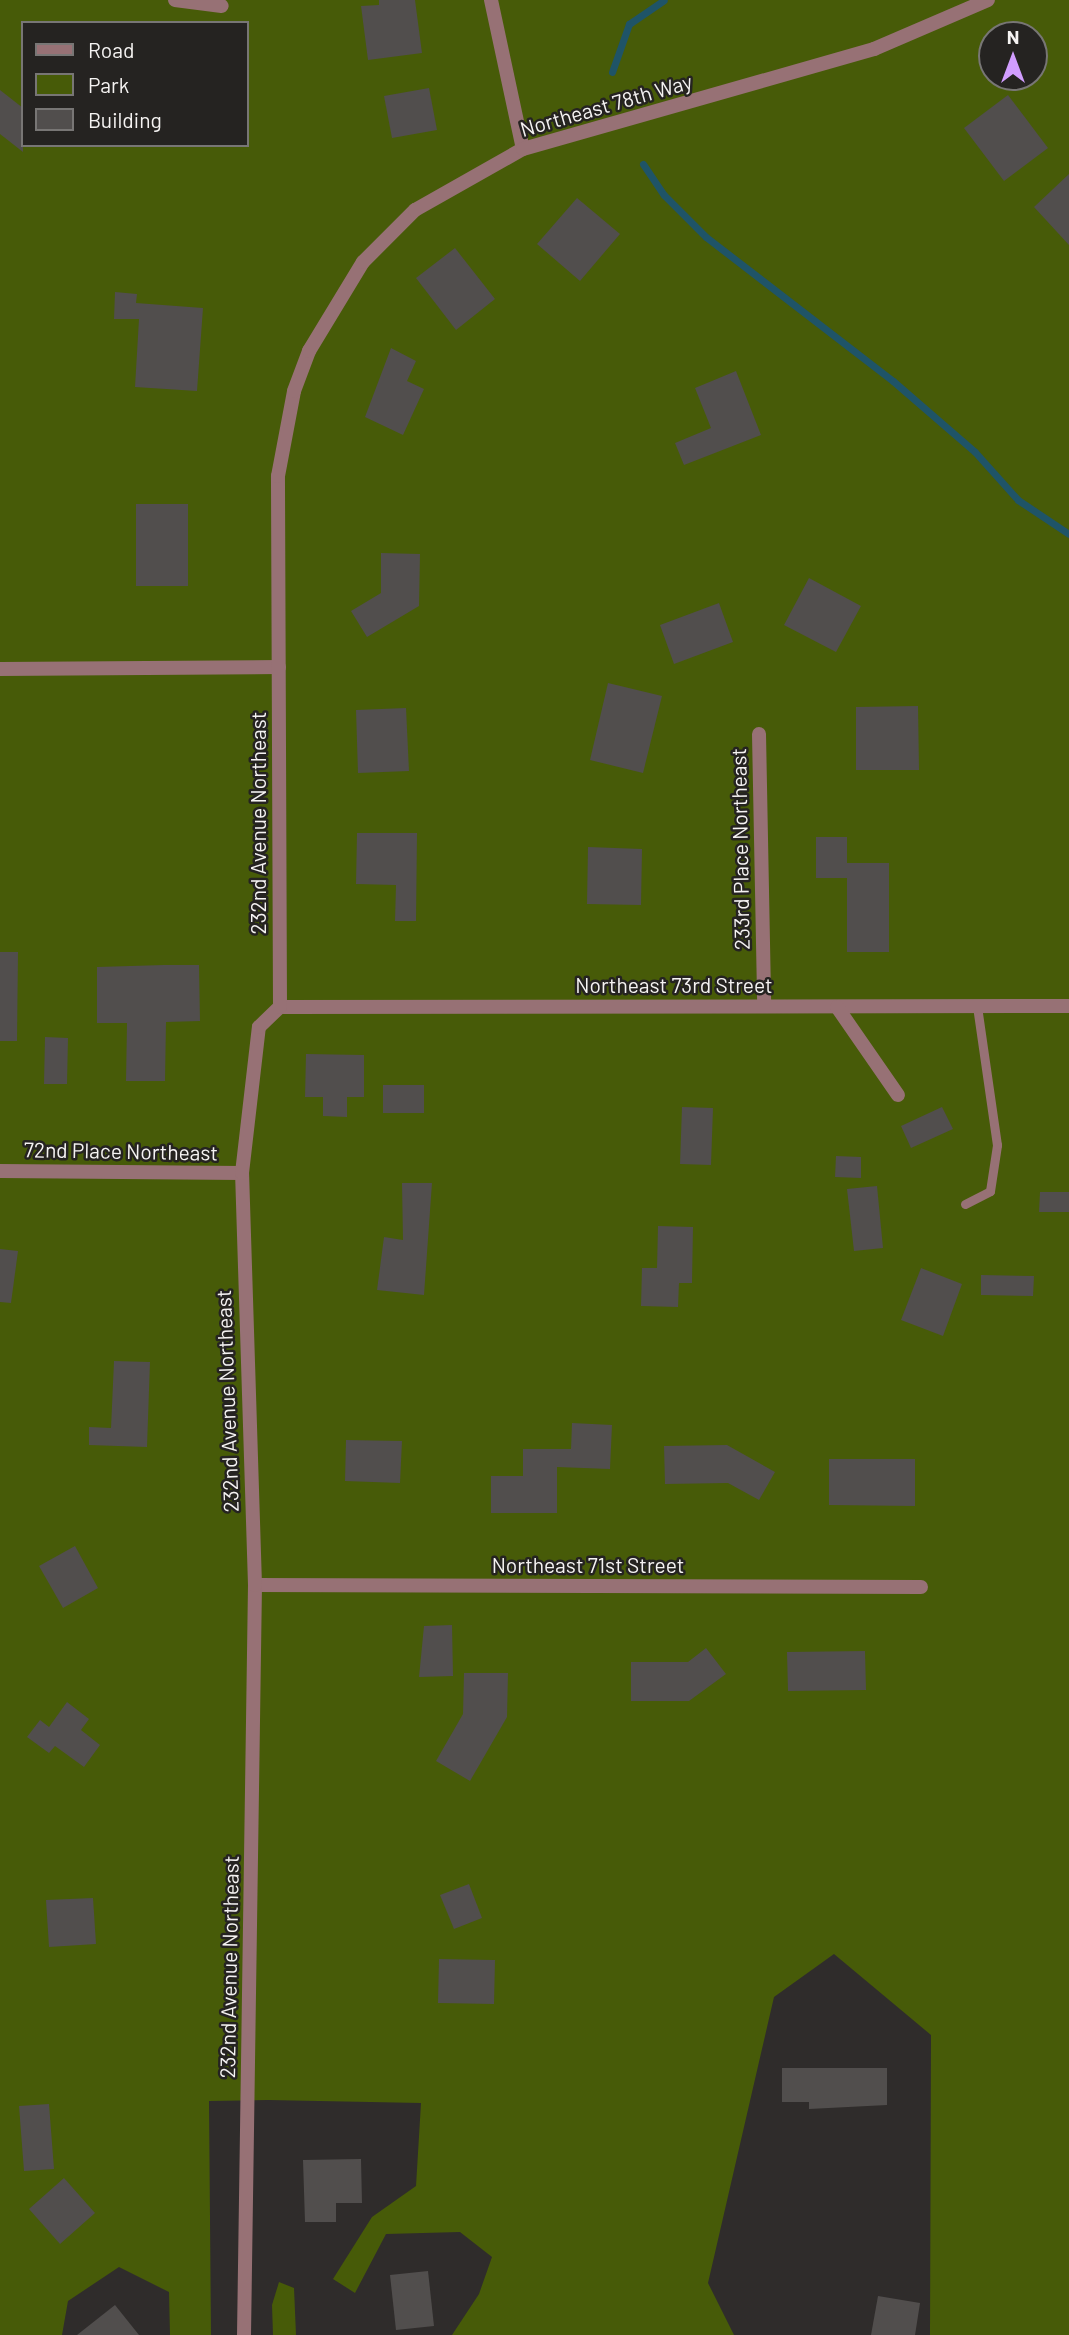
<!DOCTYPE html>
<style>
body{margin:0}
#map{position:relative;width:1069px;height:2335px;overflow:hidden;background:#2f2c2b;font-family:Barlow,sans-serif}
div>[style]{position:absolute}
.green>*{inset:0;background:#475b08}
.stream>*{height:7px;margin:-3.5px;padding:0 3.5px;transform-origin:3.5px;border-radius:3.5px;background:#1f5467}
.building>*{inset:0;background:#514e4d}
.service>*{height:9px;margin:-4.5px;padding:0 4.5px;transform-origin:4.5px;border-radius:4.5px;background:#977175}
.minor>*{height:14px;margin:-7px;padding:0 7px;transform-origin:7px;border-radius:7px;background:#977175}
span{translate:-50% -50%;white-space:nowrap;text-align:center;line-height:1.15;-webkit-text-stroke:5px #252321;paint-order:stroke}
.street-label{font-size:21px;color:#f5f3f2}
.legend{position:absolute;left:21px;top:21px;width:228px;height:126px;box-sizing:border-box;background:#252321;border:2px solid #787675;margin:0;padding:9px 12px;list-style:none;font-size:21px;color:#f5f3f2}
.legend li{display:flex;align-items:center;gap:14px;height:35px}
.legend b{width:35px;border:2px solid #787675}
.north{position:absolute;left:978px;top:21px;width:70px;height:70px;box-sizing:border-box;background:#252321;border:2px solid #787675;border-radius:50%;rotate:0deg;font-size:19px;font-weight:700;line-height:28px;text-align:center;color:#f5f3f2}
.north::after{content:'';display:block;margin:auto;width:24px;height:32px;background:#d19dfe;clip-path:polygon(50% 0,100% 100%,50% 72%,0 100%)}
</style>
<div id="map">
<div class="green">
<i style="clip-path:polygon(evenodd,0 0,1069px 0,1069px 2335px,930px 2335px,931px 2035px,834px 1954px,774px 1997px,708px 2283px,734px 2335px,452px 2335px,479px 2294px,492px 2257px,460px 2232px,386px 2234px,355px 2293px,333px 2279px,372px 2217px,416px 2186px,421px 2103px,268px 2100px,209px 2101px,211px 2335px,170px 2335px,169px 2292px,119px 2267px,68px 2301px,62px 2335px,0 2335px,0 0,23px 23px,247px 23px,247px 145px,23px 145px,23px 23px,0 0,992px 35px,1034px 35px,1034px 77px,992px 77px,992px 35px)"></i>
<i style="clip-path:polygon(279px 2282px,294px 2288px,296px 2335px,273px 2335px,272px 2305px)"></i>
</div>
<div class="stream">
<i style="left:612px;top:72px;width:51px;rotate:-70.5deg"></i>
<i style="left:629px;top:24px;width:42px;rotate:-34.4deg"></i>
<i style="left:643px;top:164px;width:37px;rotate:56deg"></i>
<i style="left:664px;top:195px;width:59px;rotate:45deg"></i>
<i style="left:706px;top:237px;width:236px;rotate:37.6deg"></i>
<i style="left:893px;top:381px;width:108px;rotate:40.9deg"></i>
<i style="left:975px;top:452px;width:64px;rotate:48.1deg"></i>
<i style="left:1018px;top:500px;width:61px;rotate:33.7deg"></i>
</div>
<div class="building">
<i style="clip-path:polygon(379px 0,415px 0,422px 53px,368px 60px,361px 6px,379px 5px)"></i>
<i style="clip-path:polygon(429px 88px,437px 130px,392px 138px,384px 96px)"></i>
<i style="clip-path:polygon(0 90px,23px 108px,23px 152px,0 134px)"></i>
<i style="clip-path:polygon(1008px 95px,1048px 148px,1004px 181px,964px 128px)"></i>
<i style="clip-path:polygon(1069px 174px,1069px 245px,1034px 207px)"></i>
<i style="clip-path:polygon(577px 198px,620px 234px,580px 281px,537px 244px)"></i>
<i style="clip-path:polygon(455px 248px,495px 299px,456px 330px,416px 278px)"></i>
<i style="clip-path:polygon(115px 292px,137px 294px,136px 303px,203px 308px,197px 391px,135px 387px,139px 319px,114px 319px)"></i>
<i style="clip-path:polygon(391px 348px,416px 361px,407px 381px,424px 389px,403px 435px,365px 417px)"></i>
<i style="clip-path:polygon(736px 371px,761px 435px,684px 465px,675px 443px,711px 428px,695px 388px)"></i>
<i style="clip-path:polygon(136px 504px,188px 504px,188px 586px,136px 586px)"></i>
<i style="clip-path:polygon(381px 553px,420px 554px,419px 606px,367px 637px,351px 611px,381px 593px)"></i>
<i style="clip-path:polygon(809px 578px,861px 606px,836px 652px,784px 625px)"></i>
<i style="clip-path:polygon(719px 603px,733px 642px,674px 664px,660px 625px)"></i>
<i style="clip-path:polygon(608px 683px,662px 696px,643px 773px,590px 760px)"></i>
<i style="clip-path:polygon(918px 706px,919px 770px,856px 770px,856px 707px)"></i>
<i style="clip-path:polygon(406px 708px,409px 771px,358px 773px,356px 710px)"></i>
<i style="clip-path:polygon(357px 833px,417px 833px,416px 921px,395px 921px,396px 885px,356px 884px)"></i>
<i style="clip-path:polygon(816px 837px,847px 837px,847px 863px,889px 863px,889px 952px,847px 952px,847px 878px,816px 878px)"></i>
<i style="clip-path:polygon(588px 847px,642px 849px,641px 905px,587px 904px)"></i>
<i style="clip-path:polygon(0 952px,18px 952px,17px 1041px,0 1041px)"></i>
<i style="clip-path:polygon(164px 965px,199px 965px,200px 1021px,166px 1022px,165px 1081px,126px 1081px,127px 1023px,97px 1023px,97px 967px)"></i>
<i style="clip-path:polygon(45px 1037px,68px 1038px,67px 1084px,44px 1084px)"></i>
<i style="clip-path:polygon(306px 1054px,364px 1055px,364px 1097px,347px 1097px,347px 1117px,323px 1116px,323px 1097px,305px 1097px)"></i>
<i style="clip-path:polygon(383px 1085px,424px 1085px,424px 1113px,383px 1113px)"></i>
<i style="clip-path:polygon(682px 1107px,713px 1108px,711px 1165px,680px 1164px)"></i>
<i style="clip-path:polygon(942px 1107px,953px 1129px,911px 1148px,901px 1126px)"></i>
<i style="clip-path:polygon(836px 1156px,861px 1157px,861px 1178px,835px 1177px)"></i>
<i style="clip-path:polygon(402px 1183px,432px 1183px,424px 1295px,377px 1290px,384px 1237px,403px 1240px)"></i>
<i style="clip-path:polygon(877px 1186px,883px 1248px,854px 1251px,847px 1189px)"></i>
<i style="clip-path:polygon(1040px 1192px,1069px 1192px,1069px 1212px,1039px 1212px)"></i>
<i style="clip-path:polygon(658px 1226px,693px 1227px,692px 1283px,679px 1283px,678px 1307px,641px 1306px,642px 1268px,657px 1268px)"></i>
<i style="clip-path:polygon(0 1249px,18px 1251px,11px 1303px,0 1302px)"></i>
<i style="clip-path:polygon(921px 1268px,962px 1284px,943px 1336px,901px 1320px)"></i>
<i style="clip-path:polygon(981px 1275px,1034px 1276px,1033px 1296px,981px 1295px)"></i>
<i style="clip-path:polygon(114px 1361px,150px 1362px,147px 1447px,89px 1445px,89px 1427px,111px 1428px)"></i>
<i style="clip-path:polygon(572px 1423px,612px 1425px,610px 1469px,557px 1467px,557px 1513px,491px 1513px,491px 1476px,523px 1476px,523px 1449px,571px 1449px)"></i>
<i style="clip-path:polygon(346px 1440px,402px 1441px,400px 1483px,345px 1481px)"></i>
<i style="clip-path:polygon(727px 1445px,775px 1472px,759px 1500px,728px 1483px,665px 1484px,664px 1446px)"></i>
<i style="clip-path:polygon(829px 1459px,915px 1459px,915px 1506px,829px 1505px)"></i>
<i style="clip-path:polygon(75px 1546px,98px 1588px,63px 1608px,39px 1566px)"></i>
<i style="clip-path:polygon(452px 1625px,453px 1676px,419px 1677px,424px 1626px)"></i>
<i style="clip-path:polygon(706px 1648px,726px 1674px,689px 1701px,631px 1701px,631px 1662px,688px 1662px)"></i>
<i style="clip-path:polygon(865px 1651px,866px 1690px,788px 1691px,787px 1652px)"></i>
<i style="clip-path:polygon(464px 1673px,508px 1673px,507px 1717px,470px 1781px,436px 1761px,463px 1714px)"></i>
<i style="clip-path:polygon(67px 1702px,89px 1719px,81px 1730px,100px 1745px,84px 1767px,55px 1746px,49px 1753px,27px 1737px,40px 1720px,49px 1727px)"></i>
<i style="clip-path:polygon(469px 1884px,482px 1918px,454px 1929px,440px 1895px)"></i>
<i style="clip-path:polygon(93px 1898px,96px 1944px,49px 1947px,46px 1900px)"></i>
<i style="clip-path:polygon(439px 1959px,495px 1960px,494px 2004px,438px 2003px)"></i>
<i style="clip-path:polygon(782px 2068px,887px 2068px,887px 2105px,809px 2109px,809px 2102px,782px 2102px)"></i>
<i style="clip-path:polygon(49px 2104px,54px 2169px,24px 2171px,19px 2106px)"></i>
<i style="clip-path:polygon(361px 2159px,362px 2203px,336px 2203px,336px 2222px,305px 2222px,303px 2160px)"></i>
<i style="clip-path:polygon(64px 2178px,95px 2213px,60px 2244px,29px 2209px)"></i>
<i style="clip-path:polygon(428px 2271px,434px 2326px,396px 2330px,390px 2275px)"></i>
<i style="clip-path:polygon(878px 2296px,920px 2303px,915px 2335px,871px 2335px)"></i>
<i style="clip-path:polygon(115px 2305px,139px 2335px,77px 2335px)"></i>
</div>
<div class="service">
<i style="left:965px;top:1204px;width:28px;rotate:-27deg"></i>
<i style="left:990px;top:1191px;width:47px;rotate:-81.3deg"></i>
<i style="left:997px;top:1145px;width:139px;rotate:-98.2deg"></i>
</div>
<div class="minor">
<i style="left:175px;top:0;width:47px;rotate:7.3deg"></i>
<i style="left:491px;top:0;width:152px;rotate:77.9deg"></i>
<i style="left:0;top:669px;width:279px;rotate:-0.4deg"></i>
<i style="left:759px;top:734px;width:271px;rotate:88.9deg"></i>
<i style="left:280px;top:1007px;width:789px;rotate:-0.07deg"></i>
<i style="left:837px;top:1007px;width:107px;rotate:55.3deg"></i>
<i style="left:0;top:1171px;width:242px;rotate:0.5deg"></i>
<i style="left:255px;top:1585px;width:666px;rotate:0.17deg"></i>
<i style="left:244px;top:2335px;width:750px;rotate:-89.16deg"></i>
<i style="left:255px;top:1585px;width:412px;rotate:-91.8deg"></i>
<i style="left:242px;top:1173px;width:147px;rotate:-83.4deg"></i>
<i style="left:259px;top:1027px;width:29px;rotate:-44deg"></i>
<i style="left:280px;top:1007px;width:531px;rotate:-90.22deg"></i>
<i style="left:278px;top:476px;width:86px;rotate:-79.3deg"></i>
<i style="left:294px;top:391px;width:43px;rotate:-69.4deg"></i>
<i style="left:309px;top:351px;width:104px;rotate:-58.8deg"></i>
<i style="left:363px;top:262px;width:74px;rotate:-45deg"></i>
<i style="left:415px;top:210px;width:124px;rotate:-29.5deg"></i>
<i style="left:523px;top:149px;width:365px;rotate:-15.9deg"></i>
<i style="left:874px;top:49px;width:124px;rotate:-23.3deg"></i>
</div>
<div class="street-label">
<span style="left:606px;top:105px;rotate:-16deg">Northeast 78th Way</span>
<span style="left:258px;top:823px;rotate:-90deg">232nd Avenue Northeast</span>
<span style="left:740px;top:849px;rotate:-91deg">233rd Place Northeast</span>
<span style="left:674px;top:985px">Northeast 73rd Street</span>
<span style="left:121px;top:1151px;rotate:1deg">72nd Place Northeast</span>
<span style="left:227px;top:1401px;rotate:-92deg">232nd Avenue Northeast</span>
<span style="left:588px;top:1565px">Northeast 71st Street</span>
<span style="left:229px;top:1967px;rotate:-89deg">232nd Avenue Northeast</span>
</div>
<ul class="legend">
<li><b style="height:9px;background:#977175"></b>Road</li>
<li><b style="height:19px;background:#475b08"></b>Park</li>
<li><b style="height:19px;background:#514e4d"></b>Building</li>
</ul>
<div class="north">N</div>
</div>
